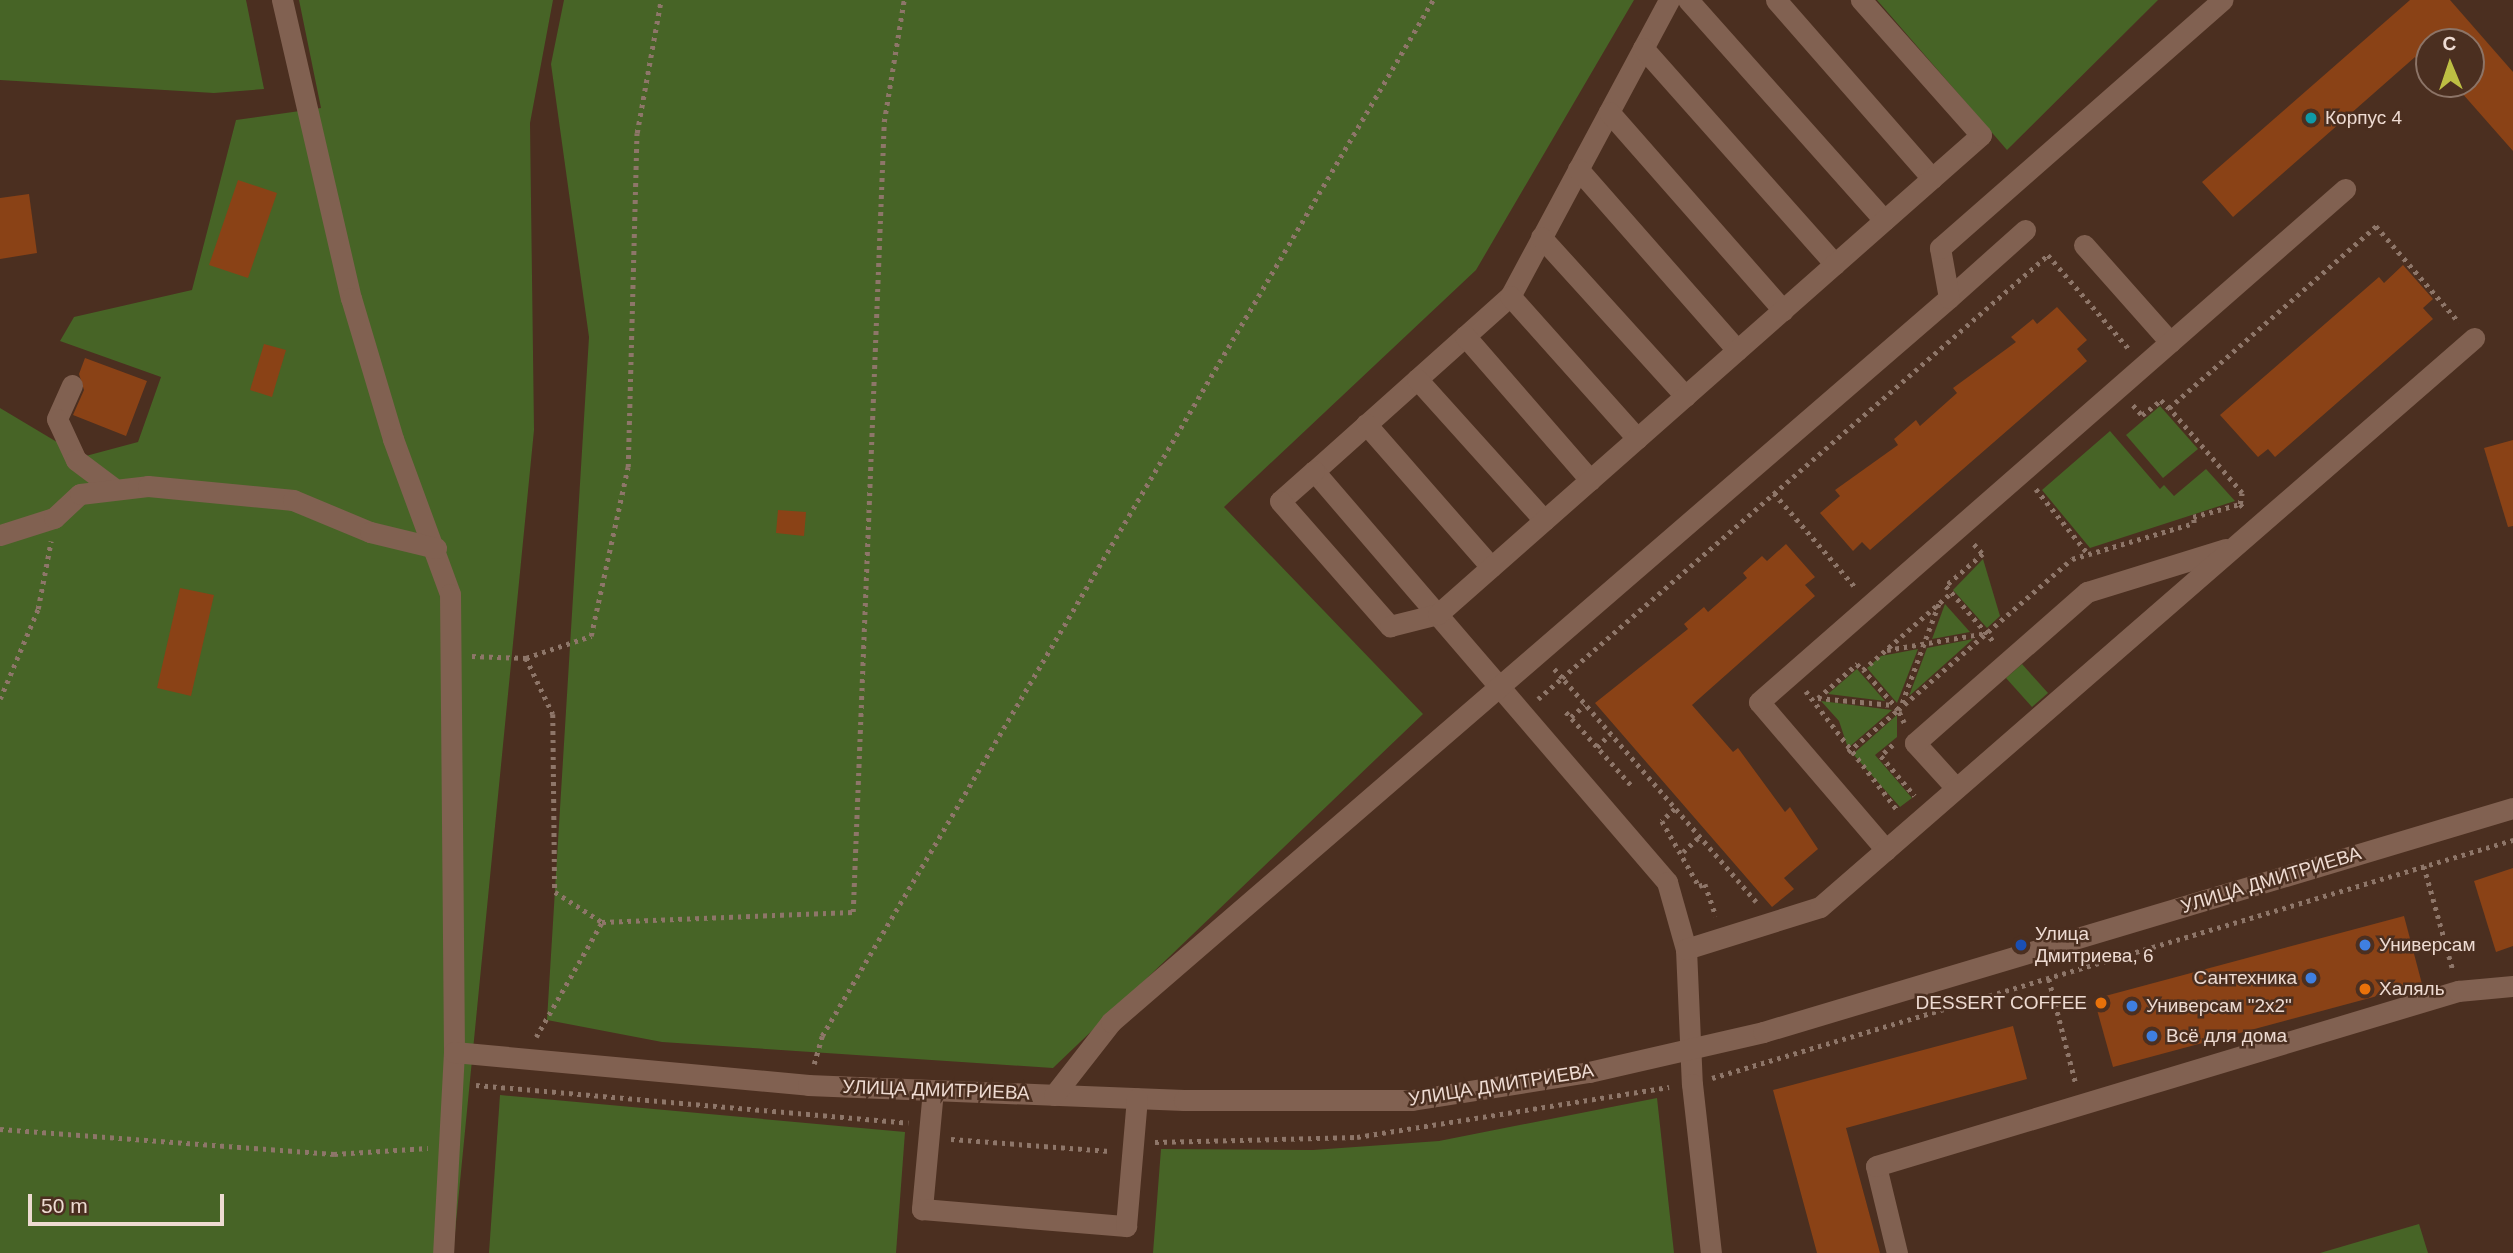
<!DOCTYPE html>
<meta charset="utf-8">
<style>
body{margin:0}
#map{position:relative;width:2513px;height:1253px;overflow:hidden;background:#4b2f20;font-family:Helvetica,sans-serif}
div>[style]{position:absolute}
.green>*{inset:0;background:#476426}
.building>*{inset:0;background:#8a4216}
.path>*{height:4.5px;margin-top:-2.25px;transform-origin:0;background:repeating-linear-gradient(90deg,#8e7669 0 3.5px,transparent 0 8.5px)}
.minor>*{height:21px;margin:-10.5px;padding:0 10.5px;transform-origin:10.5px;border-radius:10.5px;background:#816151}
.dots>*{width:19px;height:19px;translate:-50% -50%;box-sizing:border-box;border:4px solid #4b2f20;border-radius:50%}
span{translate:-50% -50%;white-space:nowrap;text-align:center;line-height:1.15;-webkit-text-stroke:5px #4b2f20;paint-order:stroke}
.poi-label{font-size:19px;color:#eedbd2}
.left{translate:0 -50%;text-align:left}
.right{translate:-100% -50%;text-align:right}
.street-label{font-size:19px;color:#eedbd2}
.north{position:absolute;left:2415px;top:28px;width:70px;height:70px;box-sizing:border-box;background:#4b2f20;border:2px solid #8c7467;border-radius:50%;rotate:358deg;font-size:19px;font-weight:700;line-height:28px;text-align:center;color:#eedbd2}
.north::after{content:'';display:block;margin:auto;width:24px;height:32px;background:#bdbf43;clip-path:polygon(50% 0,100% 100%,50% 72%,0 100%)}
.scale{position:absolute;left:28px;top:1194px;width:196px;height:32px;box-sizing:border-box;border:4px solid #eedbd2;border-top:0;padding-left:9px;font-size:21px;line-height:24px;white-space:nowrap;color:#eedbd2;-webkit-text-stroke:5px #4b2f20;paint-order:stroke}
</style>
<div id="map">
<div class="green">
<i style="clip-path:polygon(0 0,246px 0,264px 89px,214px 93px,0 80px)"></i>
<i style="clip-path:polygon(299px 0,553px 0,530px 123px,534px 430px,453px 1253px,0 1253px,0 408px,82px 457px,138px 442px,161px 377px,60px 341px,74px 317px,192px 290px,236px 120px,321px 108px)"></i>
<i style="clip-path:polygon(564px 0,1634px 0,1476px 270px,1224px 507px,1423px 714px,1053px 1068px,662px 1042px,547px 1020px,589px 337px,551px 64px)"></i>
<i style="clip-path:polygon(1877px 0,2158px 0,2007px 150px)"></i>
<i style="clip-path:polygon(2160px 406px,2198px 449px,2163px 478px,2126px 435px)"></i>
<i style="clip-path:polygon(2110px 431px,2160px 489px,2164px 485px,2174px 496px,2206px 469px,2235px 501px,2090px 548px,2042px 490px)"></i>
<i style="clip-path:polygon(1983px 559px,2000px 616px,1987px 628px,1953px 590px)"></i>
<i style="clip-path:polygon(1945px 604px,1970px 632px,1932px 639px)"></i>
<i style="clip-path:polygon(1973px 639px,1909px 696px,1927px 648px)"></i>
<i style="clip-path:polygon(1918px 649px,1897px 703px,1867px 668px,1881px 656px)"></i>
<i style="clip-path:polygon(2022px 664px,2048px 693px,2032px 707px,2006px 678px)"></i>
<i style="clip-path:polygon(1857px 669px,1885px 701px,1828px 694px)"></i>
<i style="clip-path:polygon(1821px 701px,1892px 710px,1848px 748px,1839px 721px)"></i>
<i style="clip-path:polygon(1897px 715px,1897px 737px,1875px 755px,1912px 798px,1900px 807px,1853px 754px)"></i>
<i style="clip-path:polygon(500px 1095px,905px 1132px,896px 1253px,489px 1253px)"></i>
<i style="clip-path:polygon(1657px 1098px,1674px 1253px,1153px 1253px,1161px 1149px,1313px 1150px,1439px 1141px)"></i>
<i style="clip-path:polygon(2419px 1224px,2428px 1253px,2320px 1253px)"></i>
</div>
<div class="building">
<i style="clip-path:polygon(2410px 0,2450px 0,2513px 72px,2513px 151px,2454px 84px,2471px 84px,2471px 42px,2429px 42px,2429px 73px,2415px 57px,2233px 217px,2202px 182px)"></i>
<i style="clip-path:polygon(238px 180px,277px 193px,248px 278px,209px 265px)"></i>
<i style="clip-path:polygon(29px 194px,37px 253px,0 259px,0 198px)"></i>
<i style="clip-path:polygon(2403px 265px,2433px 299px,2423px 308px,2433px 319px,2275px 457px,2268px 449px,2258px 457px,2220px 415px,2379px 277px,2384px 283px)"></i>
<i style="clip-path:polygon(2057px 307px,2087px 340px,2077px 349px,2087px 361px,1870px 550px,1862px 542px,1853px 551px,1820px 513px,1840px 496px,1835px 490px,1898px 445px,1894px 439px,1916px 420px,1920px 426px,1957px 393px,1953px 388px,2016px 342px,2011px 337px,2033px 319px,2037px 324px)"></i>
<i style="clip-path:polygon(264px 344px,286px 350px,272px 397px,250px 390px)"></i>
<i style="clip-path:polygon(85px 358px,147px 381px,126px 436px,73px 415px,84px 390px,79px 374px)"></i>
<i style="clip-path:polygon(2513px 440px,2513px 526px,2508px 527px,2484px 448px)"></i>
<i style="clip-path:polygon(778px 510px,806px 512px,804px 536px,776px 533px)"></i>
<i style="clip-path:polygon(1786px 544px,1815px 577px,1805px 585px,1815px 596px,1692px 705px,1733px 752px,1738px 748px,1785px 812px,1790px 807px,1818px 849px,1784px 878px,1794px 889px,1772px 907px,1595px 703px,1688px 629px,1684px 624px,1704px 607px,1708px 612px,1747px 578px,1743px 573px,1762px 556px,1767px 561px)"></i>
<i style="clip-path:polygon(180px 588px,214px 595px,191px 696px,157px 688px)"></i>
<i style="clip-path:polygon(2513px 868px,2513px 946px,2496px 952px,2474px 881px)"></i>
<i style="clip-path:polygon(2404px 916px,2422px 984px,2113px 1067px,2094px 999px)"></i>
<i style="clip-path:polygon(2013px 1026px,2027px 1079px,1846px 1128px,1880px 1253px,1817px 1253px,1773px 1090px)"></i>
</div>
<div class="path">
<i style="left:2133px;top:405px;width:13px;rotate:48deg"></i>
<i style="left:2142px;top:415px;width:24px;rotate:-38deg"></i>
<i style="left:2161px;top:400px;width:11px;rotate:45deg"></i>
<i style="left:2036px;top:489px;width:85px;rotate:51.2deg"></i>
<i style="left:1774px;top:493px;width:125px;rotate:49.2deg"></i>
<i style="left:2240px;top:504px;width:11px;rotate:-80deg"></i>
<i style="left:2242px;top:493px;width:112px;rotate:-130.7deg"></i>
<i style="left:2169px;top:408px;width:276px;rotate:-41.3deg"></i>
<i style="left:2376px;top:226px;width:127px;rotate:49.2deg"></i>
<i style="left:1974px;top:544px;width:13px;rotate:48deg"></i>
<i style="left:1983px;top:554px;width:49px;rotate:139.1deg"></i>
<i style="left:1946px;top:586px;width:75px;rotate:49.3deg"></i>
<i style="left:1887px;top:650px;width:100px;rotate:-9.7deg"></i>
<i style="left:472px;top:656px;width:54px;rotate:2.1deg"></i>
<i style="left:526px;top:658px;width:69px;rotate:-18.7deg"></i>
<i style="left:591px;top:636px;width:173px;rotate:-77.7deg"></i>
<i style="left:628px;top:467px;width:334px;rotate:-88.5deg"></i>
<i style="left:637px;top:133px;width:135px;rotate:-79.8deg"></i>
<i style="left:526px;top:658px;width:62px;rotate:64.3deg"></i>
<i style="left:553px;top:714px;width:178px;rotate:89.4deg"></i>
<i style="left:555px;top:892px;width:56px;rotate:32.6deg"></i>
<i style="left:602px;top:922px;width:251px;rotate:-2.3deg"></i>
<i style="left:853px;top:912px;width:791px;rotate:-87.75deg"></i>
<i style="left:884px;top:122px;width:124px;rotate:-80.7deg"></i>
<i style="left:1806px;top:691px;width:151px;rotate:52.5deg"></i>
<i style="left:1818px;top:698px;width:75px;rotate:5.3deg"></i>
<i style="left:1818px;top:698px;width:52px;rotate:-41.1deg"></i>
<i style="left:1857px;top:664px;width:8px;rotate:45deg"></i>
<i style="left:0;top:699px;width:98px;rotate:-67.1deg"></i>
<i style="left:38px;top:609px;width:69px;rotate:-79.2deg"></i>
<i style="left:1538px;top:699px;width:32px;rotate:-41deg"></i>
<i style="left:1562px;top:678px;width:12px;rotate:-132deg"></i>
<i style="left:1902px;top:703px;width:107px;rotate:-69.7deg"></i>
<i style="left:1566px;top:712px;width:98px;rotate:48.3deg"></i>
<i style="left:1571px;top:717px;width:18px;rotate:-41deg"></i>
<i style="left:1904px;top:723px;width:14px;rotate:-115deg"></i>
<i style="left:1898px;top:710px;width:230px;rotate:-41deg"></i>
<i style="left:2072px;top:559px;width:127px;rotate:-16.4deg"></i>
<i style="left:2194px;top:523px;width:6px;rotate:-99deg"></i>
<i style="left:2193px;top:517px;width:49px;rotate:-15.5deg"></i>
<i style="left:2240px;top:504px;width:7px;rotate:45deg"></i>
<i style="left:1893px;top:745px;width:16px;rotate:137deg"></i>
<i style="left:1881px;top:756px;width:52px;rotate:49.6deg"></i>
<i style="left:1597px;top:747px;width:18px;rotate:-45deg"></i>
<i style="left:1848px;top:752px;width:65px;rotate:-40deg"></i>
<i style="left:1898px;top:710px;width:53px;rotate:-131.2deg"></i>
<i style="left:1863px;top:670px;width:118px;rotate:-41.2deg"></i>
<i style="left:1675px;top:809px;width:18px;rotate:137deg"></i>
<i style="left:1662px;top:821px;width:75px;rotate:60.4deg"></i>
<i style="left:1699px;top:886px;width:6px;rotate:-18deg"></i>
<i style="left:1705px;top:884px;width:34px;rotate:71deg"></i>
<i style="left:1683px;top:852px;width:22px;rotate:-43deg"></i>
<i style="left:2424px;top:866px;width:108px;rotate:74.4deg"></i>
<i style="left:1756px;top:902px;width:296px;rotate:-130.9deg"></i>
<i style="left:1562px;top:678px;width:644px;rotate:-41.04deg"></i>
<i style="left:2048px;top:255px;width:124px;rotate:49.2deg"></i>
<i style="left:2049px;top:979px;width:108px;rotate:75.6deg"></i>
<i style="left:536px;top:1037px;width:133px;rotate:-60.1deg"></i>
<i style="left:814px;top:1064px;width:29px;rotate:-74deg"></i>
<i style="left:822px;top:1036px;width:1203px;rotate:-59.47deg"></i>
<i style="left:1712px;top:1078px;width:836px;rotate:-16.55deg"></i>
<i style="left:476px;top:1085px;width:434px;rotate:5deg"></i>
<i style="left:0;top:1129px;width:335px;rotate:4.3deg"></i>
<i style="left:334px;top:1154px;width:94px;rotate:-3.7deg"></i>
<i style="left:951px;top:1139px;width:159px;rotate:4.3deg"></i>
<i style="left:1155px;top:1142px;width:202px;rotate:-1.4deg"></i>
<i style="left:1357px;top:1137px;width:316px;rotate:-9.1deg"></i>
</div>
<div class="minor">
<i style="left:282px;top:0;width:306px;rotate:77deg"></i>
<i style="left:351px;top:298px;width:147px;rotate:73.4deg"></i>
<i style="left:393px;top:439px;width:165px;rotate:69.8deg"></i>
<i style="left:450px;top:594px;width:458px;rotate:89.5deg"></i>
<i style="left:454px;top:1052px;width:201px;rotate:93.1deg"></i>
<i style="left:1669px;top:0;width:336px;rotate:118.2deg"></i>
<i style="left:1510px;top:296px;width:263px;rotate:138.2deg"></i>
<i style="left:1314px;top:471px;width:542px;rotate:49.34deg"></i>
<i style="left:1667px;top:882px;width:70px;rotate:74.2deg"></i>
<i style="left:1686px;top:949px;width:135px;rotate:87.5deg"></i>
<i style="left:1692px;top:1084px;width:170px;rotate:83.6deg"></i>
<i style="left:1688px;top:0;width:295px;rotate:48.3deg"></i>
<i style="left:1776px;top:0;width:237px;rotate:48.8deg"></i>
<i style="left:1643px;top:48px;width:289px;rotate:48.4deg"></i>
<i style="left:1609px;top:112px;width:264px;rotate:48.7deg"></i>
<i style="left:1578px;top:169px;width:241px;rotate:48.7deg"></i>
<i style="left:1541px;top:237px;width:215px;rotate:47.8deg"></i>
<i style="left:2084px;top:245px;width:130px;rotate:48.4deg"></i>
<i style="left:1510px;top:296px;width:191px;rotate:48.2deg"></i>
<i style="left:1949px;top:298px;width:102px;rotate:-41.8deg"></i>
<i style="left:1465px;top:336px;width:191px;rotate:49deg"></i>
<i style="left:1417px;top:379px;width:190px;rotate:48deg"></i>
<i style="left:72px;top:385px;width:37px;rotate:114deg"></i>
<i style="left:57px;top:419px;width:45px;rotate:65.1deg"></i>
<i style="left:76px;top:460px;width:45px;rotate:36.9deg"></i>
<i style="left:1366px;top:424px;width:190px;rotate:48.8deg"></i>
<i style="left:1314px;top:471px;width:45px;rotate:138.6deg"></i>
<i style="left:1280px;top:501px;width:167px;rotate:48.7deg"></i>
<i style="left:1390px;top:626px;width:49px;rotate:-14deg"></i>
<i style="left:1438px;top:614px;width:724px;rotate:-41.42deg"></i>
<i style="left:1981px;top:135px;width:181px;rotate:-131.6deg"></i>
<i style="left:0;top:535px;width:57px;rotate:-17.5deg"></i>
<i style="left:54px;top:518px;width:35px;rotate:-43deg"></i>
<i style="left:80px;top:494px;width:68px;rotate:-6.7deg"></i>
<i style="left:148px;top:486px;width:146px;rotate:5.5deg"></i>
<i style="left:293px;top:500px;width:83px;rotate:22.6deg"></i>
<i style="left:370px;top:532px;width:68px;rotate:13.6deg"></i>
<i style="left:1956px;top:788px;width:61px;rotate:-132.3deg"></i>
<i style="left:1915px;top:743px;width:229px;rotate:-41.3deg"></i>
<i style="left:2087px;top:592px;width:145px;rotate:-17.2deg"></i>
<i style="left:1886px;top:850px;width:195px;rotate:-130.6deg"></i>
<i style="left:1759px;top:702px;width:779px;rotate:-41.2deg"></i>
<i style="left:1686px;top:949px;width:140px;rotate:-17.4deg"></i>
<i style="left:1820px;top:907px;width:867px;rotate:-41.02deg"></i>
<i style="left:454px;top:1052px;width:356px;rotate:5.3deg"></i>
<i style="left:808px;top:1085px;width:376px;rotate:2.3deg"></i>
<i style="left:1184px;top:1100px;width:228px"></i>
<i style="left:1412px;top:1100px;width:179px;rotate:-9deg"></i>
<i style="left:1589px;top:1072px;width:179px;rotate:-12.9deg"></i>
<i style="left:1763px;top:1032px;width:783px;rotate:-16.63deg"></i>
<i style="left:933px;top:1090px;width:120px;rotate:95.3deg"></i>
<i style="left:922px;top:1209px;width:205px;rotate:4.8deg"></i>
<i style="left:1126px;top:1226px;width:128px;rotate:-85.1deg"></i>
<i style="left:1054px;top:1095px;width:93px;rotate:-52deg"></i>
<i style="left:1111px;top:1022px;width:1107px;rotate:-40.83deg"></i>
<i style="left:1949px;top:298px;width:51px;rotate:-100.2deg"></i>
<i style="left:1940px;top:248px;width:376px;rotate:-41.3deg"></i>
<i style="left:1897px;top:1253px;width:89px;rotate:-103.6deg"></i>
<i style="left:1876px;top:1166px;width:608px;rotate:-16.74deg"></i>
<i style="left:2458px;top:991px;width:55px;rotate:-5.2deg"></i>
</div>
<div class="dots">
<i style="left:2311px;top:118px;background:#0f9aa8"></i>
<i style="left:2021px;top:945px;background:#1a4fb4"></i>
<i style="left:2365px;top:945px;background:#3f7fe0"></i>
<i style="left:2311px;top:978px;background:#3f7fe0"></i>
<i style="left:2365px;top:989px;background:#e8710a"></i>
<i style="left:2101px;top:1003px;background:#e8710a"></i>
<i style="left:2132px;top:1006px;background:#3f7fe0"></i>
<i style="left:2152px;top:1036px;background:#3f7fe0"></i>
</div>
<div class="poi-label">
<span class="left" style="left:2325px;top:118px">Корпус 4</span>
<span class="left" style="left:2035px;top:945px">Улица<br>Дмитриева, 6</span>
<span class="left" style="left:2379px;top:945px">Универсам</span>
<span class="right" style="left:2297px;top:978px">Сантехника</span>
<span class="left" style="left:2379px;top:989px">Халяль</span>
<span class="right" style="left:2087px;top:1003px">DESSERT COFFEE</span>
<span class="left" style="left:2146px;top:1006px">Универсам "2x2"</span>
<span class="left" style="left:2166px;top:1036px">Всё для дома</span>
</div>
<div class="street-label">
<span style="left:2271px;top:880px;rotate:-17deg">УЛИЦА ДМИТРИЕВА</span>
<span style="left:1501px;top:1085px;rotate:-9deg">УЛИЦА ДМИТРИЕВА</span>
<span style="left:936px;top:1090px;rotate:2deg">УЛИЦА ДМИТРИЕВА</span>
</div>
<div class="north">С</div>
<div class="scale">50 m</div>
</div>
